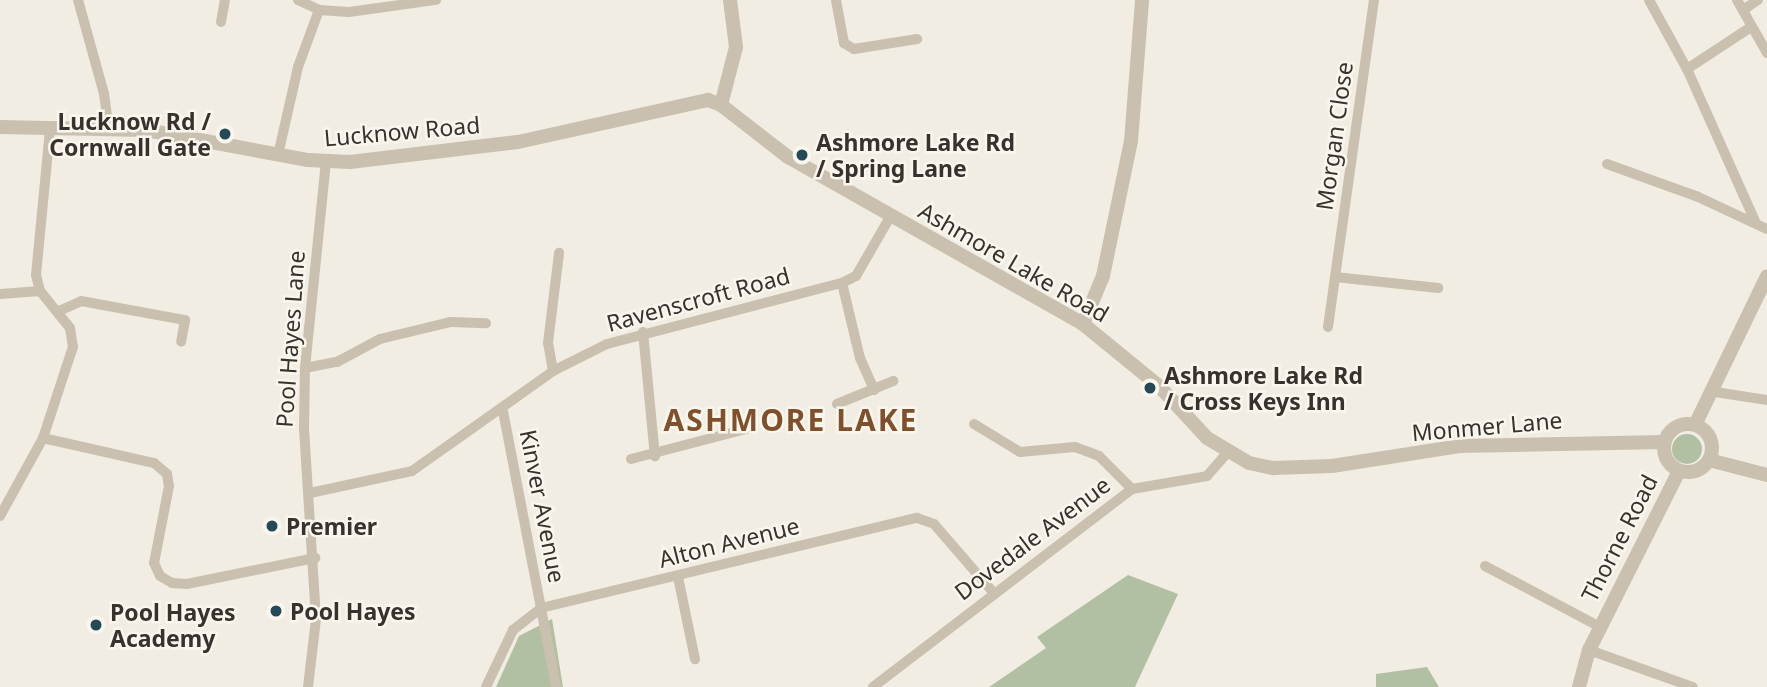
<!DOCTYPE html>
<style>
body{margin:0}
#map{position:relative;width:1767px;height:687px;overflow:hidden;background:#f2ede2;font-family:"Noto Sans",sans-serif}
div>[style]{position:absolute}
.green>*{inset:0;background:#b1c0a3}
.round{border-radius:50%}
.minor>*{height:10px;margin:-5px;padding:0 5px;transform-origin:5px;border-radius:5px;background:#c9c0af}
.tertiary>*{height:14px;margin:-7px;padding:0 7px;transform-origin:7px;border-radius:7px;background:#c9c0af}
.tertiary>.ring{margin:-7px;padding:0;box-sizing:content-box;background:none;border:14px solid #c9c0af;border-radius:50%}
.dots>*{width:19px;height:19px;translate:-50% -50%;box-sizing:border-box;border:4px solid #f9f6ee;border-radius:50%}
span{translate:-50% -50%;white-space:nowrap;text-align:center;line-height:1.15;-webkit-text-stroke:5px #f9f6ee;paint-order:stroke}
.poi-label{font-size:23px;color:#39322c;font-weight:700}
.right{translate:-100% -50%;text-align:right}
.left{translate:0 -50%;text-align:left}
.street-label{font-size:23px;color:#39322c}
.district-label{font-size:30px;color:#80502c;font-weight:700;letter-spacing:2px}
</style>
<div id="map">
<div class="green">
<i class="round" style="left:1672px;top:434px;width:30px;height:30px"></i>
<i style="clip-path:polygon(1128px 575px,1178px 594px,1135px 687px,989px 687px,1046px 648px,1037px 637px)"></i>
<i style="clip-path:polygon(552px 619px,563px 687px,496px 687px,519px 636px)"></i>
<i style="clip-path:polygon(1427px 667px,1439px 687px,1376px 687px,1376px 674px)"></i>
</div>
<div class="minor">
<i style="left:78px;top:0;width:98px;rotate:74.5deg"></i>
<i style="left:104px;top:94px;width:34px;rotate:82deg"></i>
<i style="left:298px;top:0;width:23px;rotate:25deg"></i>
<i style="left:319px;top:10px;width:30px;rotate:4deg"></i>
<i style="left:349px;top:12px;width:88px;rotate:-7.9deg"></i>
<i style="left:836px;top:0;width:44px;rotate:79.5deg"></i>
<i style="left:844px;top:43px;width:12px;rotate:31deg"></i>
<i style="left:854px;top:49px;width:64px;rotate:-9deg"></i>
<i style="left:1649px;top:0;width:79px;rotate:61.2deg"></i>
<i style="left:1687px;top:69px;width:167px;rotate:65.9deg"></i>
<i style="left:1737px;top:0;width:61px;rotate:60.5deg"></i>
<i style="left:1743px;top:10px;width:18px;rotate:-34deg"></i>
<i style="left:221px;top:22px;width:22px;rotate:-80deg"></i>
<i style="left:1687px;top:69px;width:77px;rotate:-33.3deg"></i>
<i style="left:278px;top:155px;width:90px;rotate:-77.2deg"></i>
<i style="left:298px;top:67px;width:61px;rotate:-69.8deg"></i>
<i style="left:1607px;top:164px;width:95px;rotate:19.8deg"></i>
<i style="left:1696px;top:196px;width:78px;rotate:24.9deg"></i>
<i style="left:1335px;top:277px;width:104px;rotate:6.1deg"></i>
<i style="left:842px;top:283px;width:77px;rotate:76.5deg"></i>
<i style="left:860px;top:358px;width:35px;rotate:66deg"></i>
<i style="left:0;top:294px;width:40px;rotate:-4.3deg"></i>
<i style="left:59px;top:311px;width:24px;rotate:-24deg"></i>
<i style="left:81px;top:301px;width:106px;rotate:10.4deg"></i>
<i style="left:185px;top:320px;width:22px;rotate:100deg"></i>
<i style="left:1328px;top:327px;width:330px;rotate:-82deg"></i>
<i style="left:643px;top:332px;width:125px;rotate:84.5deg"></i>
<i style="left:305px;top:368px;width:33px;rotate:-11deg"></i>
<i style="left:337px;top:362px;width:49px;rotate:-28.1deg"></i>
<i style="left:380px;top:339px;width:73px;rotate:-13.5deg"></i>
<i style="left:451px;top:322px;width:35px;rotate:2deg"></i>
<i style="left:553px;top:371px;width:28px;rotate:-100deg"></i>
<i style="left:548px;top:343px;width:91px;rotate:-83deg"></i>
<i style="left:1715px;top:392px;width:53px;rotate:8.7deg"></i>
<i style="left:837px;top:404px;width:61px;rotate:-22.3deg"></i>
<i style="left:503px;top:411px;width:281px;rotate:79.1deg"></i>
<i style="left:974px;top:424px;width:54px;rotate:31.3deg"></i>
<i style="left:1020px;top:452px;width:55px;rotate:-5.2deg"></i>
<i style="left:1075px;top:447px;width:12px;rotate:20deg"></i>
<i style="left:1086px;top:451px;width:14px;rotate:21deg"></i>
<i style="left:1099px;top:456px;width:47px;rotate:45deg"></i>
<i style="left:43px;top:438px;width:114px;rotate:12.7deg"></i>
<i style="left:154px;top:463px;width:17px;rotate:40deg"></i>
<i style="left:167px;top:474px;width:12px;rotate:81deg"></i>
<i style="left:169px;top:486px;width:78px;rotate:101deg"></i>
<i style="left:154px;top:563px;width:14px;rotate:65deg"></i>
<i style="left:160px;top:576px;width:14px;rotate:30deg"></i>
<i style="left:172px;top:583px;width:15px;rotate:4deg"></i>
<i style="left:187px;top:584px;width:131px;rotate:-11.5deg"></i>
<i style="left:631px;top:459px;width:123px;rotate:-14.6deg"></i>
<i style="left:310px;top:493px;width:104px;rotate:-12.2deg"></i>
<i style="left:412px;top:471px;width:173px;rotate:-35.3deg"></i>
<i style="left:553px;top:371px;width:60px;rotate:-26.6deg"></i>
<i style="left:607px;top:344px;width:243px;rotate:-14.6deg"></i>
<i style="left:842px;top:283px;width:16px;rotate:-27deg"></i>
<i style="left:856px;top:276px;width:68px;rotate:-60deg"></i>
<i style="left:0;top:516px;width:89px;rotate:-61.1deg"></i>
<i style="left:43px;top:438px;width:96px;rotate:-71.8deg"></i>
<i style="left:73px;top:347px;width:19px;rotate:-99deg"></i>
<i style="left:70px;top:328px;width:48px;rotate:-129deg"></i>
<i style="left:40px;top:291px;width:16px;rotate:-104deg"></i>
<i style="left:36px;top:275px;width:147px;rotate:-84.5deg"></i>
<i style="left:1485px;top:566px;width:130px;rotate:27.9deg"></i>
<i style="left:678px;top:577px;width:84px;rotate:78.3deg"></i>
<i style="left:1589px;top:650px;width:110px;rotate:19.6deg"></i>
<i style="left:308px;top:687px;width:68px;rotate:-83.3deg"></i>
<i style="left:316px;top:619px;width:189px;rotate:-93.6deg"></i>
<i style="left:304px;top:430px;width:62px;rotate:-89.1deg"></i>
<i style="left:305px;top:368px;width:207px;rotate:-84.2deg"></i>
<i style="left:486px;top:687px;width:63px;rotate:-64.7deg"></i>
<i style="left:513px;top:630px;width:36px;rotate:-38deg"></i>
<i style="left:541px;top:608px;width:387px;rotate:-13.5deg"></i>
<i style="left:917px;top:518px;width:18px;rotate:19deg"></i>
<i style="left:934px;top:524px;width:90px;rotate:49.1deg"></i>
<i style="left:873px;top:687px;width:326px;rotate:-37.4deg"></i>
<i style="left:1132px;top:489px;width:76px;rotate:-9.8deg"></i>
<i style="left:1207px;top:476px;width:30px;rotate:-49deg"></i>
</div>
<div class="tertiary">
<i style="left:721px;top:105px;width:60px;rotate:-75.5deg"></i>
<i style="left:736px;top:47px;width:47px;rotate:-97.3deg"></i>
<i style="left:0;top:127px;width:146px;rotate:1.2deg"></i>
<i style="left:146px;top:130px;width:165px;rotate:10.5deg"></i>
<i style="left:308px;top:160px;width:42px;rotate:2.7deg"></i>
<i style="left:350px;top:162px;width:169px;rotate:-6.8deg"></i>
<i style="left:518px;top:142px;width:195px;rotate:-12.5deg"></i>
<i style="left:708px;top:100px;width:14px;rotate:21deg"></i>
<i style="left:721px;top:105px;width:85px;rotate:37.8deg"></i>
<i style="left:788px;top:157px;width:339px;rotate:29.5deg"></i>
<i style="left:1083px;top:324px;width:99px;rotate:39.3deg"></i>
<i style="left:1160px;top:387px;width:69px;rotate:47.3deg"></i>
<i style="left:1207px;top:438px;width:49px;rotate:30.8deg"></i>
<i style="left:1249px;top:463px;width:25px;rotate:12deg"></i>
<i style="left:1273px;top:468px;width:59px;rotate:-1.9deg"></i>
<i style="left:1332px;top:466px;width:129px;rotate:-8.9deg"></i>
<i style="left:1459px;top:446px;width:205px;rotate:-1.1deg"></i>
<i style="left:1083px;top:324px;width:52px;rotate:-67.4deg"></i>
<i style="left:1103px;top:276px;width:138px;rotate:-78.3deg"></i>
<i style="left:1131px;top:141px;width:141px;rotate:-85.5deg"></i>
<i class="ring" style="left:1664px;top:424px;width:34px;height:34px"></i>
<i style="left:1695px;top:425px;width:165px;rotate:-64.2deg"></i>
<i style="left:1709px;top:460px;width:60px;rotate:14.5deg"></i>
<i style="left:1579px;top:687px;width:38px;rotate:-75deg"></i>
<i style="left:1589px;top:650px;width:200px;rotate:-63.3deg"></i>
</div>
<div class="dots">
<i style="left:225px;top:134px;background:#254a57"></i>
<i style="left:802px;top:155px;background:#254a57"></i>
<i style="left:1150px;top:388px;background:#254a57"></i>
<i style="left:272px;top:526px;background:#254a57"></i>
<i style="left:276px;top:611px;background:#254a57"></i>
<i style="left:96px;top:625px;background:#254a57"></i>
</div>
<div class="poi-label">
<span class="right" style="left:211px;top:134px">Lucknow Rd /<br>Cornwall Gate</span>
<span class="left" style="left:816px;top:155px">Ashmore Lake Rd<br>/ Spring Lane</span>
<span class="left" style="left:1164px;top:388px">Ashmore Lake Rd<br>/ Cross Keys Inn</span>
<span class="left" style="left:286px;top:526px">Premier</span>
<span class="left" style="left:290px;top:611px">Pool Hayes</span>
<span class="left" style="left:110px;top:625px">Pool Hayes<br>Academy</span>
</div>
<div class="street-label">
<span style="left:402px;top:131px;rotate:-5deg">Lucknow Road</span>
<span style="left:1334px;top:136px;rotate:-82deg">Morgan Close</span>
<span style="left:1014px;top:262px;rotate:30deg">Ashmore Lake Road</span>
<span style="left:698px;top:299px;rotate:-15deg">Ravenscroft Road</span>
<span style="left:290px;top:339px;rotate:-86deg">Pool Hayes Lane</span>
<span style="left:1487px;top:426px;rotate:-5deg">Monmer Lane</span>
<span style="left:543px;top:506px;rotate:79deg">Kinver Avenue</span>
<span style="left:1032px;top:538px;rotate:-37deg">Dovedale Avenue</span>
<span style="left:1619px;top:538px;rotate:-63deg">Thorne Road</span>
<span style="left:729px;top:542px;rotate:-14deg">Alton Avenue</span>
</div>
<div class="district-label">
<span style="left:791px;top:420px">ASHMORE LAKE</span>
</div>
</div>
